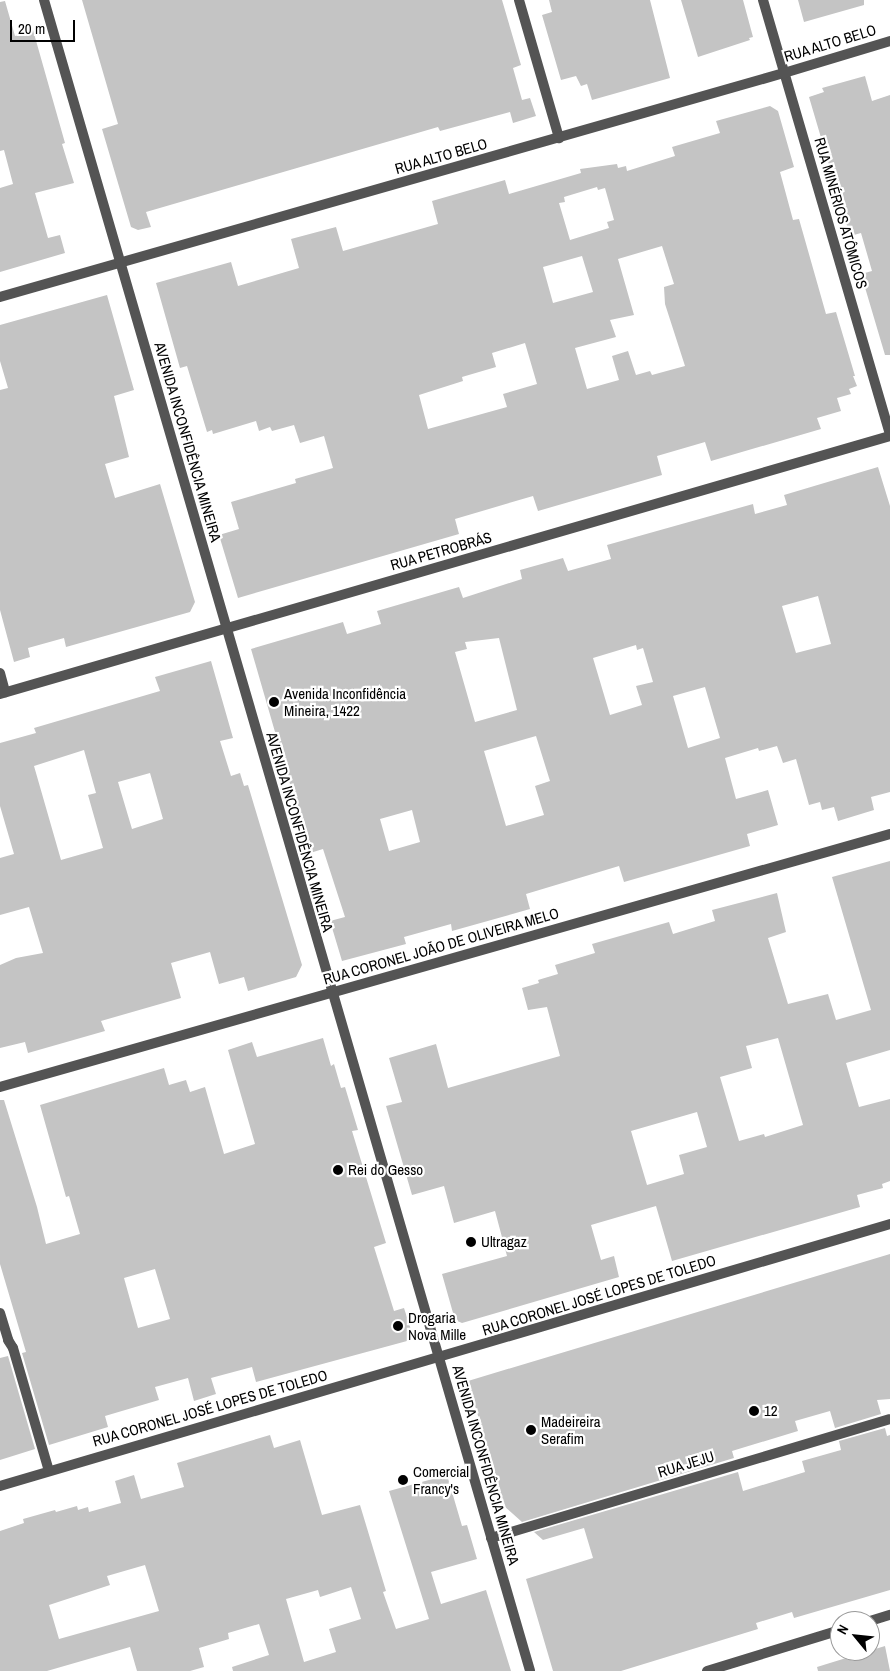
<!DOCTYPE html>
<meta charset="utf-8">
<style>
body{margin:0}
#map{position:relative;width:890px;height:1671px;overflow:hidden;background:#fff;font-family:"Archivo Narrow",sans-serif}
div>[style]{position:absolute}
.building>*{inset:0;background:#c4c4c4}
.minor>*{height:10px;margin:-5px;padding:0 5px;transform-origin:5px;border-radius:5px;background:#545454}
.tertiary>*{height:10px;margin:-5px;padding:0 5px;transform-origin:5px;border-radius:5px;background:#545454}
.dots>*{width:14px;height:14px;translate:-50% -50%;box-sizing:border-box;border:2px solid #fff;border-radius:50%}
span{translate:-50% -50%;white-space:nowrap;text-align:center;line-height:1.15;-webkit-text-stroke:4.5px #fff;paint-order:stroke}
.street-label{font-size:15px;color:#000}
.poi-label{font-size:15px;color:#000}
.left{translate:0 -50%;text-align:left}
.north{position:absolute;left:830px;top:1611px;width:50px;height:50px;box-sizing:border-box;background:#fff;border:1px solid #999;border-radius:50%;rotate:298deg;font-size:14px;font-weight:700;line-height:20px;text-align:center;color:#000}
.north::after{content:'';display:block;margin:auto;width:18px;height:22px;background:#000;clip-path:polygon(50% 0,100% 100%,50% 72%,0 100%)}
.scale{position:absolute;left:10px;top:20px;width:65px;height:22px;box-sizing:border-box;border:2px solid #000;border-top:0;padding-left:6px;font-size:15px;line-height:18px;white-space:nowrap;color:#000;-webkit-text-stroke:4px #fff;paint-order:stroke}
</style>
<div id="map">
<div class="building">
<i style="clip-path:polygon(82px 0,502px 0,521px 65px,513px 68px,522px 100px,530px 98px,536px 116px,513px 123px,510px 112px,440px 131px,438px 127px,146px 212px,151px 227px,138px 230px,131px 227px,102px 129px,118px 124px)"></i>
<i style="clip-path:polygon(549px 0,650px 0,670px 78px,592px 100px,587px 84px,581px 86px,576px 76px,561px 80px,542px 15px,552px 12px)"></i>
<i style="clip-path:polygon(681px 0,743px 0,753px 37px,749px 38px,750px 40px,698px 57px)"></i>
<i style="clip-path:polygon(798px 0,864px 0,864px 5px,804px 22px)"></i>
<i style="clip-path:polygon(5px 1px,15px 36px,33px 30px,65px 143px,62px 144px,74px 183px,35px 193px,48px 238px,60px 235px,65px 253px,0 272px,0 188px,13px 184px,4px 150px,0 151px,0 2px)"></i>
<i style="clip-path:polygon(865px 76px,872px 101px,890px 95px,890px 355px,885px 355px,861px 274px,872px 271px,861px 233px,850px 236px,809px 97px,824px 92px,822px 88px)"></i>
<i style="clip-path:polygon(evenodd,770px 106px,778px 111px,794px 167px,780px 172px,793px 220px,799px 219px,826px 314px,836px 312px,855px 376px,853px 376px,857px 386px,849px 389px,851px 394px,837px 398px,841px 411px,817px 418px,821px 429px,711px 461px,705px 442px,657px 456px,662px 475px,538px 511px,533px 496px,455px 519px,459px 534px,238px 598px,219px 535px,239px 529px,231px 502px,296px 483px,295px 479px,333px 468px,324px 436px,300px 443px,294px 425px,272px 431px,270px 427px,259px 431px,256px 421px,213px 434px,212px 430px,207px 432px,187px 366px,180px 368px,156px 283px,231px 262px,238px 286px,299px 268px,291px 239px,336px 227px,343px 251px,438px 224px,432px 201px,505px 180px,509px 194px,581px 173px,580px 169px,617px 164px,618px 168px,626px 166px,627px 171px,675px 156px,672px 147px,720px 133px,716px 121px,770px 106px,597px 187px,598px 190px,605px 188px,614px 220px,607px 222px,609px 228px,570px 240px,559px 203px,565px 202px,564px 197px,597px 187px,770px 106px,662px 246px,674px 284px,664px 287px,665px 304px,685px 366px,652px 375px,650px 371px,636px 375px,628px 351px,612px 356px,619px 380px,587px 389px,575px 348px,616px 337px,610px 320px,634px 315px,618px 259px,662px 246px,770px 106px,582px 256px,593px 292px,553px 303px,543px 267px,582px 256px,770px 106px,525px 343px,537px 384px,503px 394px,507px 407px,428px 429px,419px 395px,463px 381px,462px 377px,496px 367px,492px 353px,525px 343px)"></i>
<i style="clip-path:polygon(107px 295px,134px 390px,114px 396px,129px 457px,105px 464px,115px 498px,160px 484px,195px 602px,190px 612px,66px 647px,64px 638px,28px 648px,30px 657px,14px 662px,0 610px,0 390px,8px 388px,0 361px,0 325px)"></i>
<i style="clip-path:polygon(evenodd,878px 467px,890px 506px,890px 792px,871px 797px,874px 810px,838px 821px,834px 807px,822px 810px,820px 802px,809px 805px,796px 759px,783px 763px,777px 746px,759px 751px,758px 748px,725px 758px,736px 799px,768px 790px,778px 825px,747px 834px,750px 846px,624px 882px,619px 866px,526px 894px,530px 909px,452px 931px,451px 924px,404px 937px,406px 944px,342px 961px,330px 921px,345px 917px,323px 849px,310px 853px,251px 649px,343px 622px,347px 634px,381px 624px,377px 611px,459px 587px,463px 598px,522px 579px,520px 570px,563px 558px,568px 571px,611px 559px,607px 545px,753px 504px,755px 514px,787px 505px,784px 495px,878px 467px,818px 596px,831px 644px,796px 653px,782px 606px,818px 596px,878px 467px,499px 638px,517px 710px,475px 722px,455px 652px,467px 649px,465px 642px,499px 638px,878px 467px,636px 645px,637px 650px,643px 648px,653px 682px,636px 686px,642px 705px,610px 715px,593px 658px,636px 645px,878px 467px,705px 687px,720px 738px,688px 748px,673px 696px,705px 687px,878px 467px,536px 736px,550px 781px,535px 786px,544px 815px,506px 826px,484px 751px,536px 736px,878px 467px,412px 810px,420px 842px,389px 851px,380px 819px,412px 810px)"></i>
<i style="clip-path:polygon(evenodd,211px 661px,233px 738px,220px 741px,231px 776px,240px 773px,244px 786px,248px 785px,302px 965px,296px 977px,248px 991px,244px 977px,219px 984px,210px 952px,171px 963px,181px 998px,101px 1021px,105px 1031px,28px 1053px,25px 1042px,0 1048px,0 965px,16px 958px,43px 953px,29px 907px,0 915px,0 858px,14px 854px,0 806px,0 743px,36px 733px,34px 728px,160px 691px,155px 677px,211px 661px,84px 750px,96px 793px,88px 795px,103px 848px,61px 860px,34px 766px,84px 750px,211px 661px,150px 773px,163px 819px,132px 829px,118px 782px,150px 773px)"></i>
<i style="clip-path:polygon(evenodd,890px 861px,890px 1050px,846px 1063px,859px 1107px,890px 1099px,890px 1181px,882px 1184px,883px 1188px,857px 1195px,860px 1207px,672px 1261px,656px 1206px,591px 1225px,601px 1260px,614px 1256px,619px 1277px,462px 1323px,455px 1320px,442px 1274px,507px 1256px,495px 1211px,454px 1223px,444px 1186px,412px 1195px,386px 1106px,402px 1102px,389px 1058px,436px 1044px,448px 1088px,560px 1056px,547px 1007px,528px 1010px,522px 988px,539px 983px,538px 980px,558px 974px,555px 965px,595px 953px,592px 944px,669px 922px,673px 934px,715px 921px,712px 910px,777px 893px,786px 932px,768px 938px,788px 1004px,828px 994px,836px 1020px,871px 1010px,832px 877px,890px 861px,778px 1038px,803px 1125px,765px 1137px,764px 1134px,739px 1141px,720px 1077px,752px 1068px,746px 1046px,778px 1038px,890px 861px,697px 1112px,707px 1147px,679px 1155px,684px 1174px,647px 1185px,631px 1131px,697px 1112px)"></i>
<i style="clip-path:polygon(evenodd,323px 1038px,331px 1066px,334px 1064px,341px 1088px,345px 1087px,358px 1130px,352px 1131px,386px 1243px,374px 1247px,394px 1311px,404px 1308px,412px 1333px,407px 1341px,256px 1382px,252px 1367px,211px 1378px,216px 1394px,194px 1401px,188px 1378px,155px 1387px,159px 1400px,105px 1416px,108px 1427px,49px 1445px,22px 1353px,26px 1352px,0 1264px,0 1100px,4px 1100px,37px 1207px,46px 1244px,80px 1234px,69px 1196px,66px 1197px,40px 1105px,164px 1068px,169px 1085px,186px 1080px,190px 1092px,205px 1087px,224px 1154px,255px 1144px,228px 1050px,252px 1042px,257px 1057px,323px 1038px,155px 1269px,170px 1319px,138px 1328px,124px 1278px,155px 1269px)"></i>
<i style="clip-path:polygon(890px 1254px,890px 1399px,877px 1400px,881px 1414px,835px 1428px,830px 1411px,795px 1421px,798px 1431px,732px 1451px,734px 1458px,522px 1522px,504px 1506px,468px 1381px)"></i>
<i style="clip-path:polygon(8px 1356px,35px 1449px,0 1460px,0 1358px)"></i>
<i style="clip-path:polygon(885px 1428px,887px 1436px,890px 1435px,890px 1590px,794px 1618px,792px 1612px,756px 1623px,758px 1629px,621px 1671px,553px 1671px,526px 1579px,593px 1558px,584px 1528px,543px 1540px,534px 1532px,738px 1472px,743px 1491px,805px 1472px,802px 1461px,841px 1450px,839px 1441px)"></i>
<i style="clip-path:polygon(evenodd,270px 1435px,274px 1448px,300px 1440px,322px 1515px,360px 1505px,386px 1591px,383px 1592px,396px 1629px,429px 1619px,389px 1491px,447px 1475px,462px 1526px,467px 1525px,477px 1559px,431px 1572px,441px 1604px,486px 1590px,511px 1671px,233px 1671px,232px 1667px,269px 1655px,259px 1624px,228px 1633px,229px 1639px,199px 1648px,204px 1667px,190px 1671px,137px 1671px,130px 1647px,47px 1671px,0 1671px,0 1531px,24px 1523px,23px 1519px,55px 1510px,56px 1512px,77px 1506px,78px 1510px,88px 1507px,89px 1512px,121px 1503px,115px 1481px,134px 1475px,141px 1499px,184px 1487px,177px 1463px,270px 1435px,145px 1565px,159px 1611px,59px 1639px,49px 1605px,110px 1585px,107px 1576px,145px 1565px,270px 1435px,351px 1587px,361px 1619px,329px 1629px,336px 1652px,304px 1662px,286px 1599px,318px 1590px,320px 1597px,351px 1587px)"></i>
<i style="clip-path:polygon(885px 1646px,890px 1671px,818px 1671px,817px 1667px)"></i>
</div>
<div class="minor">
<i style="left:519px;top:0;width:144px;rotate:73.8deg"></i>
<i style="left:763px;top:0;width:452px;rotate:73.7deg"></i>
<i style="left:0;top:297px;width:815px;rotate:-15.95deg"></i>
<i style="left:784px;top:73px;width:111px;rotate:-16.8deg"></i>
<i style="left:0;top:673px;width:20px;rotate:75deg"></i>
<i style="left:0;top:694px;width:927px;rotate:-16.17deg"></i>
<i style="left:0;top:1087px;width:925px;rotate:-15.87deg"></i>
<i style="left:0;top:1313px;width:28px;rotate:73deg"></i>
<i style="left:8px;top:1340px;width:9px;rotate:58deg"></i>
<i style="left:13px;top:1348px;width:128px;rotate:73.7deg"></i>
<i style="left:0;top:1486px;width:928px;rotate:-16.4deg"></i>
<i style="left:491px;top:1538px;width:416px;rotate:-16.6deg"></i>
<i style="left:870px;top:1621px;width:21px;rotate:-17deg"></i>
<i style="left:707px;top:1671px;width:139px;rotate:-17.1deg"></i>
</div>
<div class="tertiary">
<i style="left:44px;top:0;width:1740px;rotate:73.78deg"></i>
</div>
<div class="dots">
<i style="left:274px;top:702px;background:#000"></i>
<i style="left:338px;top:1170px;background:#000"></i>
<i style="left:471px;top:1242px;background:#000"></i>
<i style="left:398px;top:1326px;background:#000"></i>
<i style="left:754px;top:1411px;background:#000"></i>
<i style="left:531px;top:1430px;background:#000"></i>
<i style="left:403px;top:1480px;background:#000"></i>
</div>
<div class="street-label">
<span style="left:830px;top:43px;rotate:-17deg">RUA ALTO BELO</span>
<span style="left:441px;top:156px;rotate:-16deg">RUA ALTO BELO</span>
<span style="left:841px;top:213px;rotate:74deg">RUA MINÉRIOS ATÔMICOS</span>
<span style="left:188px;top:442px;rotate:74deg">AVENIDA INCONFIDÊNCIA MINEIRA</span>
<span style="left:441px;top:551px;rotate:-16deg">RUA PETROBRÁS</span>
<span style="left:300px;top:832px;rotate:74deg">AVENIDA INCONFIDÊNCIA MINEIRA</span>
<span style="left:441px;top:946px;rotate:-16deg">RUA CORONEL JOÃO DE OLIVEIRA MELO</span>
<span style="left:599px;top:1295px;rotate:-17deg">RUA CORONEL JOSÉ LOPES DE TOLEDO</span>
<span style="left:210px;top:1408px;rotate:-16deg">RUA CORONEL JOSÉ LOPES DE TOLEDO</span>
<span style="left:686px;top:1464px;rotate:-17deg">RUA JEJU</span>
<span style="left:486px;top:1465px;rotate:74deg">AVENIDA INCONFIDÊNCIA MINEIRA</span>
</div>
<div class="poi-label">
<span class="left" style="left:284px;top:702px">Avenida Inconfidência<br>Mineira, 1422</span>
<span class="left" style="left:348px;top:1170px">Rei do Gesso</span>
<span class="left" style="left:481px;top:1242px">Ultragaz</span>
<span class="left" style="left:408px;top:1326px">Drogaria<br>Nova Mille</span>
<span class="left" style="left:764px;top:1411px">12</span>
<span class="left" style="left:541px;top:1430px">Madeireira<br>Serafim</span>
<span class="left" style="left:413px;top:1480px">Comercial<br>Francy's</span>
</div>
<div class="north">N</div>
<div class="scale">20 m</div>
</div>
